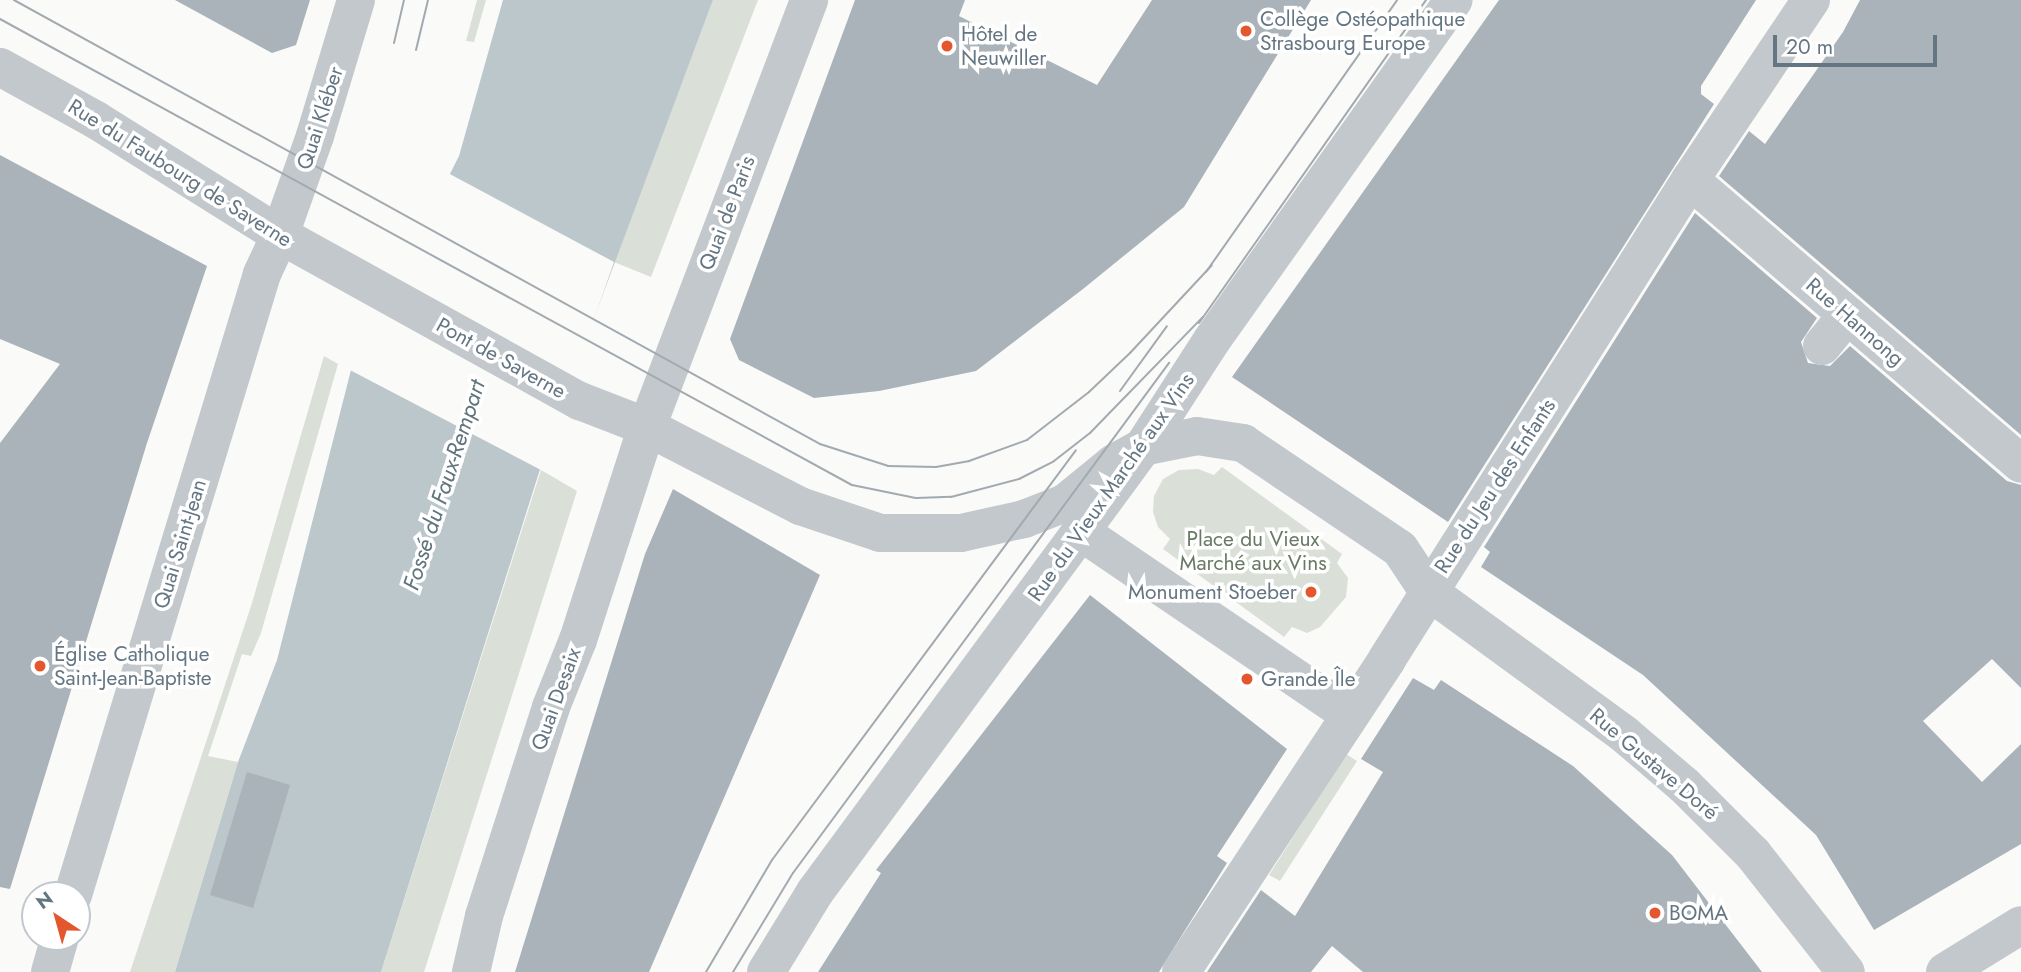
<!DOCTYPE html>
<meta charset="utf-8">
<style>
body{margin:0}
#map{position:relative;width:2021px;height:972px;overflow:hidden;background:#fafaf8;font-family:Jost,sans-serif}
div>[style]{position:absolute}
.green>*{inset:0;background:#dadfd7}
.water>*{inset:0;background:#bbc7cb}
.pier>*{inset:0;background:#fafaf8}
.building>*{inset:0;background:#aab3b9}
.pedestrian>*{height:38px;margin:-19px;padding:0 19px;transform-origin:19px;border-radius:19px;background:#c3c8cc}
.minor>*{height:38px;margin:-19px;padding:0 19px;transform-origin:19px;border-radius:19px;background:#c3c8cc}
.tertiary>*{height:38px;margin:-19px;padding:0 19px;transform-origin:19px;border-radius:19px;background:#c3c8cc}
.tram>*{height:2px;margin:-1px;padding:0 1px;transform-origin:1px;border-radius:1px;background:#a2aab0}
.dots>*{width:19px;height:19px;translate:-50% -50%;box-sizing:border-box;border:4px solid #fff;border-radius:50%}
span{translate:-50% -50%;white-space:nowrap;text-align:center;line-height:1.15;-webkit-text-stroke:7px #fff;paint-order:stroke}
.poi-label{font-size:21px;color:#657683}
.left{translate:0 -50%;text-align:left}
.right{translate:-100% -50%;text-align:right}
.street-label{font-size:21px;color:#657683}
.park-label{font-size:21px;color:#687a64}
.water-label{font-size:23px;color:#60757c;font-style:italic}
.north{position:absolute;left:21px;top:881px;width:70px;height:70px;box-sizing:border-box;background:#fff;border:2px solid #c1c8cd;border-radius:50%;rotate:324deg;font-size:19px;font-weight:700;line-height:28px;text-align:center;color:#657683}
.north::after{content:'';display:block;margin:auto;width:24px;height:32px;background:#e4572e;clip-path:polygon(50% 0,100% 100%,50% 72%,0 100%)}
.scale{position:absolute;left:1773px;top:35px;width:164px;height:32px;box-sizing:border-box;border:4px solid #657683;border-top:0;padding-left:9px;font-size:21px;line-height:24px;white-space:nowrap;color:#657683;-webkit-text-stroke:5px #fff;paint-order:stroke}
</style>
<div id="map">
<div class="green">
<i style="clip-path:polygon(477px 0,486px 0,474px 42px,466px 41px)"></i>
<i style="clip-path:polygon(713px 0,758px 0,651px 277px,614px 262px)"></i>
<i style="clip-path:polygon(324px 356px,338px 364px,261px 633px,251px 656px,242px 654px,208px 756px,238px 762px,175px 972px,130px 972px,252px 603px)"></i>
<i style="clip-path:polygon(1222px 467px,1342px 554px,1337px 563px,1348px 578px,1346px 597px,1320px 627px,1307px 633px,1292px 627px,1284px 637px,1163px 549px,1170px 539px,1158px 527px,1153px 512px,1154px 496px,1163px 479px,1179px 470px,1198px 469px,1214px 475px)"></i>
<i style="clip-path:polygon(541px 470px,577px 491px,424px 972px,381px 972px)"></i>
<i style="clip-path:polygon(1346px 754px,1357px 761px,1280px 881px,1269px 875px)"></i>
</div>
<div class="water">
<i style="clip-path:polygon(503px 0,713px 0,554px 425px,381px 972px,175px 972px,238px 762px,277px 660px,351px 370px,459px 156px)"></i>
</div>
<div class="pier">
<i style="clip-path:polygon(446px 172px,614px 262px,541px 470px,348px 369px)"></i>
</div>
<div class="building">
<i style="clip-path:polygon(175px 0,310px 0,296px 45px,272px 53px)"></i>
<i style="clip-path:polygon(855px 0,965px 0,959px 16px,1097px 85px,1152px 0,1311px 0,1184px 207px,1083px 289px,976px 371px,879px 391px,814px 398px,739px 360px,730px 339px)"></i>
<i style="clip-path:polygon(1499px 0,1756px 0,1701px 86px,1701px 94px,1714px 104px,1448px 522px,1232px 377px)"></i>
<i style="clip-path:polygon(1860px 0,2021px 0,2021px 435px,1719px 176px,1749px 131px,1765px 144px,1843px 32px)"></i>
<i style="clip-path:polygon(0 155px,207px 266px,147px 443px,10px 889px,0 887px,0 443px,60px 364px,0 339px)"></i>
<i style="clip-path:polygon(1695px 213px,1817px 318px,1801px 342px,1808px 363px,1830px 366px,1850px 346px,2007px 481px,2021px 485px,2021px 688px,1992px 659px,1923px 721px,1982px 782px,2021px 744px,2021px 844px,1874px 930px,1816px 835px,1643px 675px,1481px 567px,1490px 552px,1484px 547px)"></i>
<i style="clip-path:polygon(673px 489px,820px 575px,649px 972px,515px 972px,645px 554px)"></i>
<i style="clip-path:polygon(1090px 595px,1287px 749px,1217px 856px,1227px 863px,1159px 972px,818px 972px,881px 873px,876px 870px)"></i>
<i style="clip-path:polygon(1413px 678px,1434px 690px,1441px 680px,1573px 766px,1672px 855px,1762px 972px,1363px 972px,1332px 946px,1311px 972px,1207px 972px,1261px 890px,1295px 916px,1383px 772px,1361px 759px)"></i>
<i style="clip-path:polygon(247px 772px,290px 785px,253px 908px,210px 895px)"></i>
</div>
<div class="pedestrian">
<i style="left:1690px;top:180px;width:436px;rotate:40.6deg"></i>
<i style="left:1822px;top:346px;width:40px;rotate:-51deg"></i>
<i style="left:1081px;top:532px;width:325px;rotate:34.2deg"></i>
<i style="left:766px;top:972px;width:94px;rotate:-58.5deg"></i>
<i style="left:815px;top:892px;width:553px;rotate:-53.61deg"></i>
<i style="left:1143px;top:447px;width:127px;rotate:-57.2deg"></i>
<i style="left:1212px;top:340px;width:417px;rotate:-54.6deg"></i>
<i style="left:1181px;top:972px;width:375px;rotate:-56.6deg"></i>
<i style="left:1387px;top:659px;width:567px;rotate:-57.68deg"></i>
<i style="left:1690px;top:180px;width:217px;rotate:-56.1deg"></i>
</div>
<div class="minor">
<i style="left:356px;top:0;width:142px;rotate:106.8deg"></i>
<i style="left:315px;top:136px;width:105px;rotate:109.5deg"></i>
<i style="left:280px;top:235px;width:343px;rotate:29deg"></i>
<i style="left:580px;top:401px;width:72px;rotate:21.2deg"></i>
<i style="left:647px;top:427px;width:172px;rotate:27.3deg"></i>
<i style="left:800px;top:506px;width:84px;rotate:18.6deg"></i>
<i style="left:880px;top:533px;width:81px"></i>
<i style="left:961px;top:533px;width:65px;rotate:-12.5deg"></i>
<i style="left:1024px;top:519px;width:44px;rotate:-21.3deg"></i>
<i style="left:1065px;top:503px;width:63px;rotate:-39.2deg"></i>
<i style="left:1114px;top:463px;width:33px;rotate:-29deg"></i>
<i style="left:1143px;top:447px;width:55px;rotate:-11.5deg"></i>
<i style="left:1197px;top:436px;width:47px;rotate:8.7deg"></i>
<i style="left:1243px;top:443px;width:189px;rotate:34deg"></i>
<i style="left:1400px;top:549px;width:50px;rotate:56.3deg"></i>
<i style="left:1428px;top:591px;width:243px;rotate:36.1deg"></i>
<i style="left:1624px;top:734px;width:79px;rotate:40.4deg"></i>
<i style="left:1684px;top:785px;width:98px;rotate:45deg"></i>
<i style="left:1753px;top:854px;width:150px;rotate:51.8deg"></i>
<i style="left:471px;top:972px;width:57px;rotate:-76.9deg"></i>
<i style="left:484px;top:916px;width:219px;rotate:-72.2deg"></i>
<i style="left:551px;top:707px;width:72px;rotate:-68.1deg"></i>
<i style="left:578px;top:640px;width:224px;rotate:-72.1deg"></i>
<i style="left:647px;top:427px;width:457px;rotate:-69.2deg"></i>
<i style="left:1945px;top:972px;width:89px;rotate:-31.7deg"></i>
</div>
<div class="tertiary">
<i style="left:0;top:67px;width:110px;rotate:28.9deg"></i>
<i style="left:96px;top:120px;width:217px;rotate:32deg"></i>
<i style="left:280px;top:235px;width:43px;rotate:114.8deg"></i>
<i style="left:262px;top:274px;width:649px;rotate:106.93deg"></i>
<i style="left:50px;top:972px;width:36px;rotate:-74deg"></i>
</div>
<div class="tram">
<i style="left:14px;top:0;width:920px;rotate:28.85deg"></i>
<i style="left:820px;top:444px;width:71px;rotate:17.9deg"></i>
<i style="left:888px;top:466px;width:48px;rotate:1.2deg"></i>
<i style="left:936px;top:467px;width:34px;rotate:-10deg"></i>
<i style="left:969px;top:461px;width:62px;rotate:-19.9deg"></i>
<i style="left:1027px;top:440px;width:78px;rotate:-37.7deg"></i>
<i style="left:1089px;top:392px;width:57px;rotate:-43.6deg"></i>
<i style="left:1130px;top:353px;width:120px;rotate:-47deg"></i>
<i style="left:0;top:19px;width:971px;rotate:28.68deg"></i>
<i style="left:852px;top:485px;width:65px;rotate:11.5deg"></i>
<i style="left:916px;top:498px;width:35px;rotate:-2deg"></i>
<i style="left:951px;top:497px;width:70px;rotate:-14.8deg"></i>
<i style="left:1019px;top:479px;width:39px;rotate:-27deg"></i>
<i style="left:1054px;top:461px;width:46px;rotate:-37.9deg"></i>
<i style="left:1090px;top:433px;width:162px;rotate:-45.8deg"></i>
<i style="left:394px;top:43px;width:44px;rotate:-76.9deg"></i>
<i style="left:416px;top:50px;width:51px;rotate:-76.5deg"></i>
<i style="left:1206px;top:272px;width:332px;rotate:-54.9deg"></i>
<i style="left:1199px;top:323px;width:395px;rotate:-54.9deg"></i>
<i style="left:1120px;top:391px;width:80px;rotate:-54.1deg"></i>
<i style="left:706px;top:972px;width:130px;rotate:-59.5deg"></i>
<i style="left:772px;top:860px;width:510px;rotate:-53.44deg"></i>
<i style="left:733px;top:972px;width:116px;rotate:-58.8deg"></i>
<i style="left:793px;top:873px;width:634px;rotate:-53.6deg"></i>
</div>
<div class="dots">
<i style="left:1246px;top:31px;background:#e4572e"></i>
<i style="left:947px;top:46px;background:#e4572e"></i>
<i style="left:1311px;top:592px;background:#e4572e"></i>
<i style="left:40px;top:666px;background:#e4572e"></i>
<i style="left:1247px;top:679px;background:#e4572e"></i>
<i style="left:1655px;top:913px;background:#e4572e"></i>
</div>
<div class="poi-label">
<span class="left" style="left:1260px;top:31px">Collège Ostéopathique<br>Strasbourg Europe</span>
<span class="left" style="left:961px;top:46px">Hôtel de<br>Neuwiller</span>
<span class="right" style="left:1297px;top:592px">Monument Stoeber</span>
<span class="left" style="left:54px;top:666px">Église Catholique<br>Saint-Jean-Baptiste</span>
<span class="left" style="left:1261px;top:679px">Grande Île</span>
<span class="left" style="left:1669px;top:913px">BOMA</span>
</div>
<div class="street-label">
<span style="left:320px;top:118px;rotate:-72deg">Quai Kléber</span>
<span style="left:180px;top:173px;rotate:32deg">Rue du Faubourg de Saverne</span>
<span style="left:727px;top:213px;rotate:-69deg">Quai de Paris</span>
<span style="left:1855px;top:322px;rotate:41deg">Rue Hannong</span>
<span style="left:501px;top:358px;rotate:29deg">Pont de Saverne</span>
<span style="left:1495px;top:486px;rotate:-57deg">Rue du Jeu des Enfants</span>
<span style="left:1111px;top:487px;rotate:-55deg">Rue du Vieux Marché aux Vins</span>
<span style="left:180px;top:544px;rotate:-73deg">Quai Saint-Jean</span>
<span style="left:556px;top:699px;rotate:-70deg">Quai Desaix</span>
<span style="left:1654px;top:764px;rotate:40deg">Rue Gustave Doré</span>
</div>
<div class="park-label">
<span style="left:1253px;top:551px">Place du Vieux<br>Marché aux Vins</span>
</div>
<div class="water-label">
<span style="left:444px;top:485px;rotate:-72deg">Fossé du Faux-Rempart</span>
</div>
<div class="north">N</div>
<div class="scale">20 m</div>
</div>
